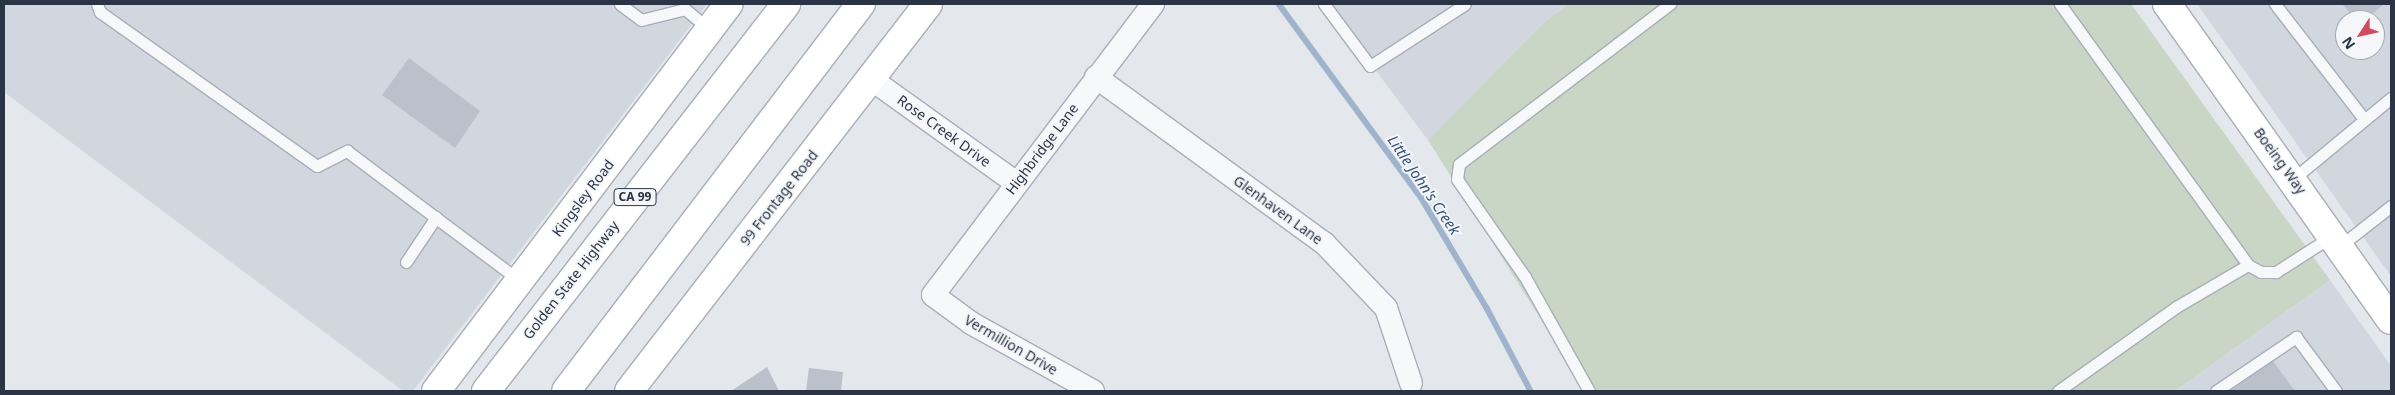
<!DOCTYPE html>
<style>
body{margin:0}
#map{position:relative;width:2395px;height:395px;overflow:hidden;background:#e4e7ec;font-family:"Noto Sans",sans-serif}
div>[style]{position:absolute}
.built>*{inset:0;background:#d2d6de}
.green>*{inset:0;background:#c9d6c5}
.stream>*{height:5.5px;margin:-2.75px;padding:0 2.75px;transform-origin:2.75px;border-radius:2.75px;background:#9fb4cc}
.building>*{inset:0;background:#bbc0ca}
.roads{filter:drop-shadow(1px 0 #a9aeb7) drop-shadow(-1px 0 #a9aeb7) drop-shadow(0 1px #a9aeb7) drop-shadow(0 -1px #a9aeb7)}
.lane>*{height:11px;margin:-5.5px;padding:0 5.5px;transform-origin:5.5px;border-radius:5.5px;background:#f7f8fa}
.street>*{height:22px;margin:-11px;padding:0 11px;transform-origin:11px;border-radius:11px;background:#f7f8fa}
.secondary>*{height:28px;margin:-14px;padding:0 14px;transform-origin:14px;border-radius:14px;background:#fff}
.highway>*{height:28px;margin:-14px;padding:0 14px;transform-origin:14px;border-radius:14px;background:#fff}
span{translate:-50% -50%;white-space:nowrap;text-align:center;line-height:1.15;-webkit-text-stroke:4px #f4f6f9;paint-order:stroke}
.shield-label span{padding:1px 4px;background:#f4f6f9;border:1px solid;border-radius:4px;-webkit-text-stroke-width:0}
.shield-label{font-size:12px;color:#2b3445;font-weight:700}
.street-label{font-size:14px;color:#2b3445}
.water-label{font-size:15px;color:#34527a;font-style:italic}
.frame{position:absolute;inset:0;border:5px solid #2b3445;pointer-events:none}
.north{position:absolute;left:2335px;top:10px;width:50px;height:50px;box-sizing:border-box;background:#f4f6f9;border:1px solid #a4a8b1;border-radius:50%;rotate:235deg;font-size:14px;font-weight:700;line-height:20px;text-align:center;color:#2b3445}
.north::after{content:'';display:block;margin:auto;width:18px;height:22px;background:#d1495b;clip-path:polygon(50% 0,100% 100%,50% 72%,0 100%)}
</style>
<div id="map">
<div class="built">
<i style="clip-path:polygon(4px 4px,707px 4px,413px 391px,403px 391px,4px 92px)"></i>
<i style="clip-path:polygon(1326px 4px,1568px 4px,1543px 23px,1428px 140px)"></i>
<i style="clip-path:polygon(evenodd,2197px 4px,2391px 4px,2391px 276px,2197px 4px,2345px 20px,2375px 20px,2375px 50px,2345px 50px,2345px 20px)"></i>
<i style="clip-path:polygon(2330px 280px,2391px 366px,2391px 391px,2175px 391px)"></i>
</div>
<div class="green">
<i style="clip-path:polygon(1568px 4px,2131px 4px,2330px 280px,2175px 391px,1586px 391px,1428px 140px,1543px 23px)"></i>
</div>
<div class="stream">
<i style="left:1279px;top:4px;width:240px;rotate:53.7deg"></i>
<i style="left:1421px;top:197px;width:129px;rotate:59.3deg"></i>
<i style="left:1487px;top:308px;width:94px;rotate:62.1deg"></i>
</div>
<div class="building">
<i style="clip-path:polygon(2342px 4px,2384px 4px,2366px 20px,2356px 20px)"></i>
<i style="clip-path:polygon(409px 58px,480px 111px,455px 148px,382px 95px)"></i>
<i style="clip-path:polygon(2273px 361px,2295px 391px,2229px 391px)"></i>
<i style="clip-path:polygon(767px 367px,779px 391px,731px 391px)"></i>
<i style="clip-path:polygon(809px 368px,843px 372px,841px 391px,806px 391px)"></i>
</div>
<div class="roads">
<div class="lane">
<i style="left:97px;top:4px;width:9px;rotate:69deg"></i>
<i style="left:100px;top:12px;width:266px;rotate:35.4deg"></i>
<i style="left:317px;top:166px;width:34px;rotate:-27deg"></i>
<i style="left:347px;top:151px;width:216px;rotate:36.9deg"></i>
<i style="left:620px;top:4px;width:26px;rotate:37deg"></i>
<i style="left:641px;top:20px;width:45px;rotate:-14deg"></i>
<i style="left:1324px;top:4px;width:77px;rotate:53.4deg"></i>
<i style="left:1370px;top:66px;width:113px;rotate:-33.1deg"></i>
<i style="left:2060px;top:4px;width:322px;rotate:54.2deg"></i>
<i style="left:2248px;top:265px;width:15px;rotate:28deg"></i>
<i style="left:2261px;top:272px;width:15px"></i>
<i style="left:2276px;top:272px;width:67px;rotate:-32.7deg"></i>
<i style="left:2275px;top:4px;width:145px;rotate:52.3deg"></i>
<i style="left:685px;top:9px;width:33px;rotate:40deg"></i>
<i style="left:2293px;top:179px;width:127px;rotate:-39.6deg"></i>
<i style="left:2340px;top:246px;width:65px;rotate:-38.1deg"></i>
<i style="left:406px;top:262px;width:54px;rotate:-56.3deg"></i>
<i style="left:1589px;top:391px;width:131px;rotate:-119.3deg"></i>
<i style="left:1525px;top:277px;width:119px;rotate:-124.8deg"></i>
<i style="left:1457px;top:179px;width:15px;rotate:-82deg"></i>
<i style="left:1459px;top:164px;width:265px;rotate:-37.2deg"></i>
<i style="left:2058px;top:391px;width:145px;rotate:-35.4deg"></i>
<i style="left:2176px;top:307px;width:83px;rotate:-30.3deg"></i>
<i style="left:2216px;top:391px;width:97px;rotate:-34deg"></i>
<i style="left:2296px;top:337px;width:67px;rotate:53.5deg"></i>
</div>
<div class="street">
<i style="left:1096px;top:77px;width:282px;rotate:36.1deg"></i>
<i style="left:1324px;top:243px;width:90px;rotate:46.4deg"></i>
<i style="left:1386px;top:308px;width:79px;rotate:71.6deg"></i>
<i style="left:871px;top:79px;width:178px;rotate:35.6deg"></i>
<i style="left:1093px;top:391px;width:140px;rotate:-150.9deg"></i>
<i style="left:971px;top:323px;width:47px;rotate:-143.6deg"></i>
<i style="left:933px;top:295px;width:365px;rotate:-52.9deg"></i>
</div>
<div class="secondary">
<i style="left:2167px;top:4px;width:387px;rotate:54.7deg"></i>
<i style="left:436px;top:391px;width:485px;rotate:-52.9deg"></i>
<i style="left:629px;top:391px;width:489px;rotate:-52.3deg"></i>
</div>
<div class="highway">
<i style="left:486px;top:391px;width:490px;rotate:-52.2deg"></i>
<i style="left:566px;top:391px;width:487px;rotate:-52.7deg"></i>
</div>
</div>
<div class="shield-label">
<span style="left:635px;top:197px">CA 99</span>
</div>
<div class="street-label">
<span style="left:944px;top:131px;rotate:36deg">Rose Creek Drive</span>
<span style="left:1042px;top:149px;rotate:-53deg">Highbridge Lane</span>
<span style="left:2280px;top:161px;rotate:54deg">Boeing Way</span>
<span style="left:583px;top:198px;rotate:-53deg">Kingsley Road</span>
<span style="left:779px;top:198px;rotate:-52deg">99 Frontage Road</span>
<span style="left:1278px;top:210px;rotate:36deg">Glenhaven Lane</span>
<span style="left:571px;top:280px;rotate:-52deg">Golden State Highway</span>
<span style="left:1011px;top:345px;rotate:30deg">Vermillion Drive</span>
</div>
<div class="water-label">
<span style="left:1424px;top:185px;rotate:56deg">Little John's Creek</span>
</div>
<div class="frame"></div>
<div class="north">N</div>
</div>
